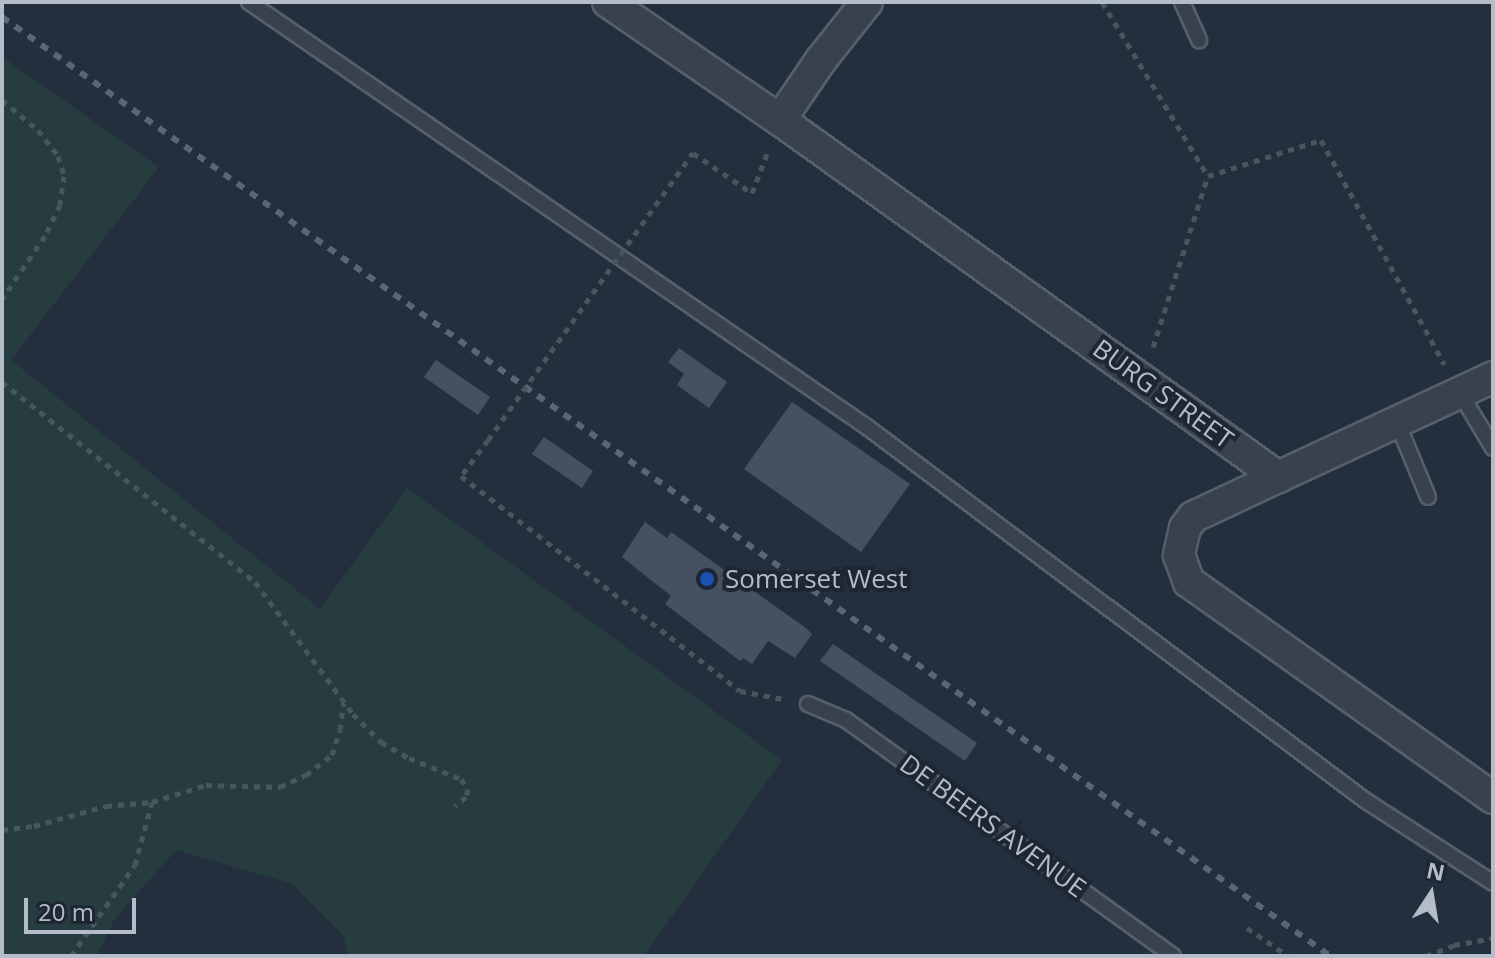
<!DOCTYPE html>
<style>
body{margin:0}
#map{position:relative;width:1495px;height:958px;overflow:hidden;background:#242f3e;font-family:"Open Sans",sans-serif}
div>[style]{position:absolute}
.green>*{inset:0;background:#263c3f}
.building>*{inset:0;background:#455162}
.path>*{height:5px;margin-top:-2.5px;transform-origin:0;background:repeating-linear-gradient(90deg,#44595c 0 6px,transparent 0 12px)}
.roads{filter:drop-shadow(2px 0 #565f6c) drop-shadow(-2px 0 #565f6c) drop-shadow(0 2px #565f6c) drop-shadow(0 -2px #565f6c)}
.lane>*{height:14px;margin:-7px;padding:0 7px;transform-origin:7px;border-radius:7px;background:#38414e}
.street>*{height:30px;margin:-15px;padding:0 15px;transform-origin:15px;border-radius:15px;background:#38414e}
.rail>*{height:6px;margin-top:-3px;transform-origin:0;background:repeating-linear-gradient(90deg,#5a6575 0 8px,transparent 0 16px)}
.path-bridge>*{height:5px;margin-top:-2.5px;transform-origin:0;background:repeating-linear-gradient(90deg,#44595c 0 6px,transparent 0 12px)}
.dots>*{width:22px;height:22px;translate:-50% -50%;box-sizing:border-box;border:4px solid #1d2633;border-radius:50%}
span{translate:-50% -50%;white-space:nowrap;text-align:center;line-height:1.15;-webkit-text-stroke:8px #1d2633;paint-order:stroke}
.street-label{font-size:26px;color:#b4bcc9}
.poi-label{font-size:26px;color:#b4bcc9}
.left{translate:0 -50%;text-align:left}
.frame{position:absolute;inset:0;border:4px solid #b4bcc9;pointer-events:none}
.north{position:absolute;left:1391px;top:854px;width:80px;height:80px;-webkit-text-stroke:6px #1d2633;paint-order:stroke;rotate:12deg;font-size:22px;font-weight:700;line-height:32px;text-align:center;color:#b4bcc9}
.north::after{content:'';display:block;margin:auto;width:28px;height:36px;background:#b4bcc9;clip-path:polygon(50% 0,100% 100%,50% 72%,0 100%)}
.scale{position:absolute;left:24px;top:898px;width:112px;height:36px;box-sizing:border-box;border:4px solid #b4bcc9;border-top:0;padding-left:10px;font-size:24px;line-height:28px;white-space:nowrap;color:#b4bcc9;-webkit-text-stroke:6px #1d2633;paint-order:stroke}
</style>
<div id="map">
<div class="green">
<i style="clip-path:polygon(2px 57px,159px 167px,11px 360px,320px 609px,407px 488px,782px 760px,644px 956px,347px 956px,344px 937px,293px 884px,176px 850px,114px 920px,97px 956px,2px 956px)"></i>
</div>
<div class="building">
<i style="clip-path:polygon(679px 348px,727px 382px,709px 408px,677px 385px,684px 374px,668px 362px)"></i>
<i style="clip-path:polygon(436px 360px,490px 397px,478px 415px,424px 377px)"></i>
<i style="clip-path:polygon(792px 402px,910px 484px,861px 552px,744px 469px)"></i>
<i style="clip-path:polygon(544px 437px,593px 471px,582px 488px,532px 454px)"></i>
<i style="clip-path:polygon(645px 522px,667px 538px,671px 532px,806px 628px,812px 634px,795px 658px,768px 641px,752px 664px,743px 658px,740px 661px,665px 604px,671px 596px,622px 557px)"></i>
<i style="clip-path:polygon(833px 644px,977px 743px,965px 761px,820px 661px)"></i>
</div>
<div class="path">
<i style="left:1102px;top:2px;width:204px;rotate:58.7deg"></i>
<i style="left:1208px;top:176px;width:119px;rotate:-17.7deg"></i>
<i style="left:1321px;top:140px;width:256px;rotate:61.2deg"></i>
<i style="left:2px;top:100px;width:47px;rotate:39.8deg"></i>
<i style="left:38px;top:130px;width:33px;rotate:52deg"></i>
<i style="left:58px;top:156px;width:21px;rotate:73deg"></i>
<i style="left:64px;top:176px;width:29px;rotate:98deg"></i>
<i style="left:60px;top:205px;width:34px;rotate:116deg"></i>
<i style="left:45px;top:236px;width:76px;rotate:124.3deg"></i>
<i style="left:693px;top:153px;width:71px;rotate:34.1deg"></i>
<i style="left:752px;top:193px;width:45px;rotate:-69.1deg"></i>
<i style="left:1153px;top:347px;width:180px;rotate:-72.2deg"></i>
<i style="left:2px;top:382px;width:323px;rotate:38.3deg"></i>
<i style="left:255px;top:582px;width:164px;rotate:53.4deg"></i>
<i style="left:353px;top:714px;width:40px;rotate:45deg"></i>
<i style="left:381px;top:742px;width:32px;rotate:30deg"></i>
<i style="left:409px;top:758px;width:56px;rotate:22deg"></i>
<i style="left:461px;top:779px;width:12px;rotate:55deg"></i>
<i style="left:468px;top:789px;width:8px;rotate:104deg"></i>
<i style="left:466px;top:797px;width:14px;rotate:141deg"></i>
<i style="left:488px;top:440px;width:45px;rotate:126.9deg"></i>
<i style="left:461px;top:476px;width:352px;rotate:37.6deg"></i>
<i style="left:740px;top:691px;width:44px;rotate:10.5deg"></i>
<i style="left:2px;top:830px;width:32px;rotate:-7deg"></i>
<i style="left:34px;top:826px;width:75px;rotate:-15.5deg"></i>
<i style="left:106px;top:806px;width:46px;rotate:-5deg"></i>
<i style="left:152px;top:802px;width:57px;rotate:-17.5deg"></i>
<i style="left:206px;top:785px;width:74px;rotate:1.5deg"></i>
<i style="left:280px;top:787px;width:29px;rotate:-25deg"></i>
<i style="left:306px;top:775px;width:33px;rotate:-38deg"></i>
<i style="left:332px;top:755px;width:26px;rotate:-72deg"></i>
<i style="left:340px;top:730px;width:27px;rotate:-82deg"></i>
<i style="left:1247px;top:928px;width:50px;rotate:34.3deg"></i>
<i style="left:71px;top:956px;width:111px;rotate:-54.9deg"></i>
<i style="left:135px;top:865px;width:65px;rotate:-74.9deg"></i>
<i style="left:1426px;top:956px;width:30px;rotate:-21deg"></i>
<i style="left:1454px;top:945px;width:40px;rotate:-10deg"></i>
</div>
<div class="roads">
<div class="lane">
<i style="left:249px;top:2px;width:750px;rotate:34.52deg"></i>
<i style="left:867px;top:427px;width:624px;rotate:36.85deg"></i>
<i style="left:1366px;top:801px;width:151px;rotate:32.8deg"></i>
<i style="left:1182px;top:2px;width:42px;rotate:65.9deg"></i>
<i style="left:1460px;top:393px;width:64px;rotate:59deg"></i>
<i style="left:1397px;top:422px;width:81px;rotate:67.5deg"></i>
<i style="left:808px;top:704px;width:41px;rotate:22.8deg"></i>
<i style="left:846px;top:720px;width:403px;rotate:35.8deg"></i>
</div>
<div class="street">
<i style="left:608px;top:2px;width:209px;rotate:34.5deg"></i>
<i style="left:780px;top:120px;width:613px;rotate:35.64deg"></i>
<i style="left:1278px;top:477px;width:94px;rotate:154.8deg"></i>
<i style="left:1193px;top:517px;width:14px;rotate:126deg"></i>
<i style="left:1185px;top:528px;width:28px;rotate:103deg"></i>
<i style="left:1179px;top:555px;width:29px;rotate:70deg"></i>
<i style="left:1189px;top:582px;width:373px;rotate:35.4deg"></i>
<i style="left:780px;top:120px;width:73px;rotate:-55.7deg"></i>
<i style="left:821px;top:60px;width:74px;rotate:-51.6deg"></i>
<i style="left:1278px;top:477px;width:237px;rotate:-24.9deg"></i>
</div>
</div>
<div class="rail">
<i style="left:2px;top:17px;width:1626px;rotate:35.26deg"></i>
</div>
<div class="path-bridge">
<i style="left:488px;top:440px;width:353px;rotate:-54.5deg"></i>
</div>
<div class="dots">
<i style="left:707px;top:579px;background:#1a4fb4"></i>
</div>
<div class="street-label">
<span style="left:1163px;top:394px;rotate:36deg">BURG STREET</span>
<span style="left:993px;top:826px;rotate:36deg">DE BEERS AVENUE</span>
</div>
<div class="poi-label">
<span class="left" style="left:725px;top:579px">Somerset West</span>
</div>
<div class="frame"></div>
<div class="north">N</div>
<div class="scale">20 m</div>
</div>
